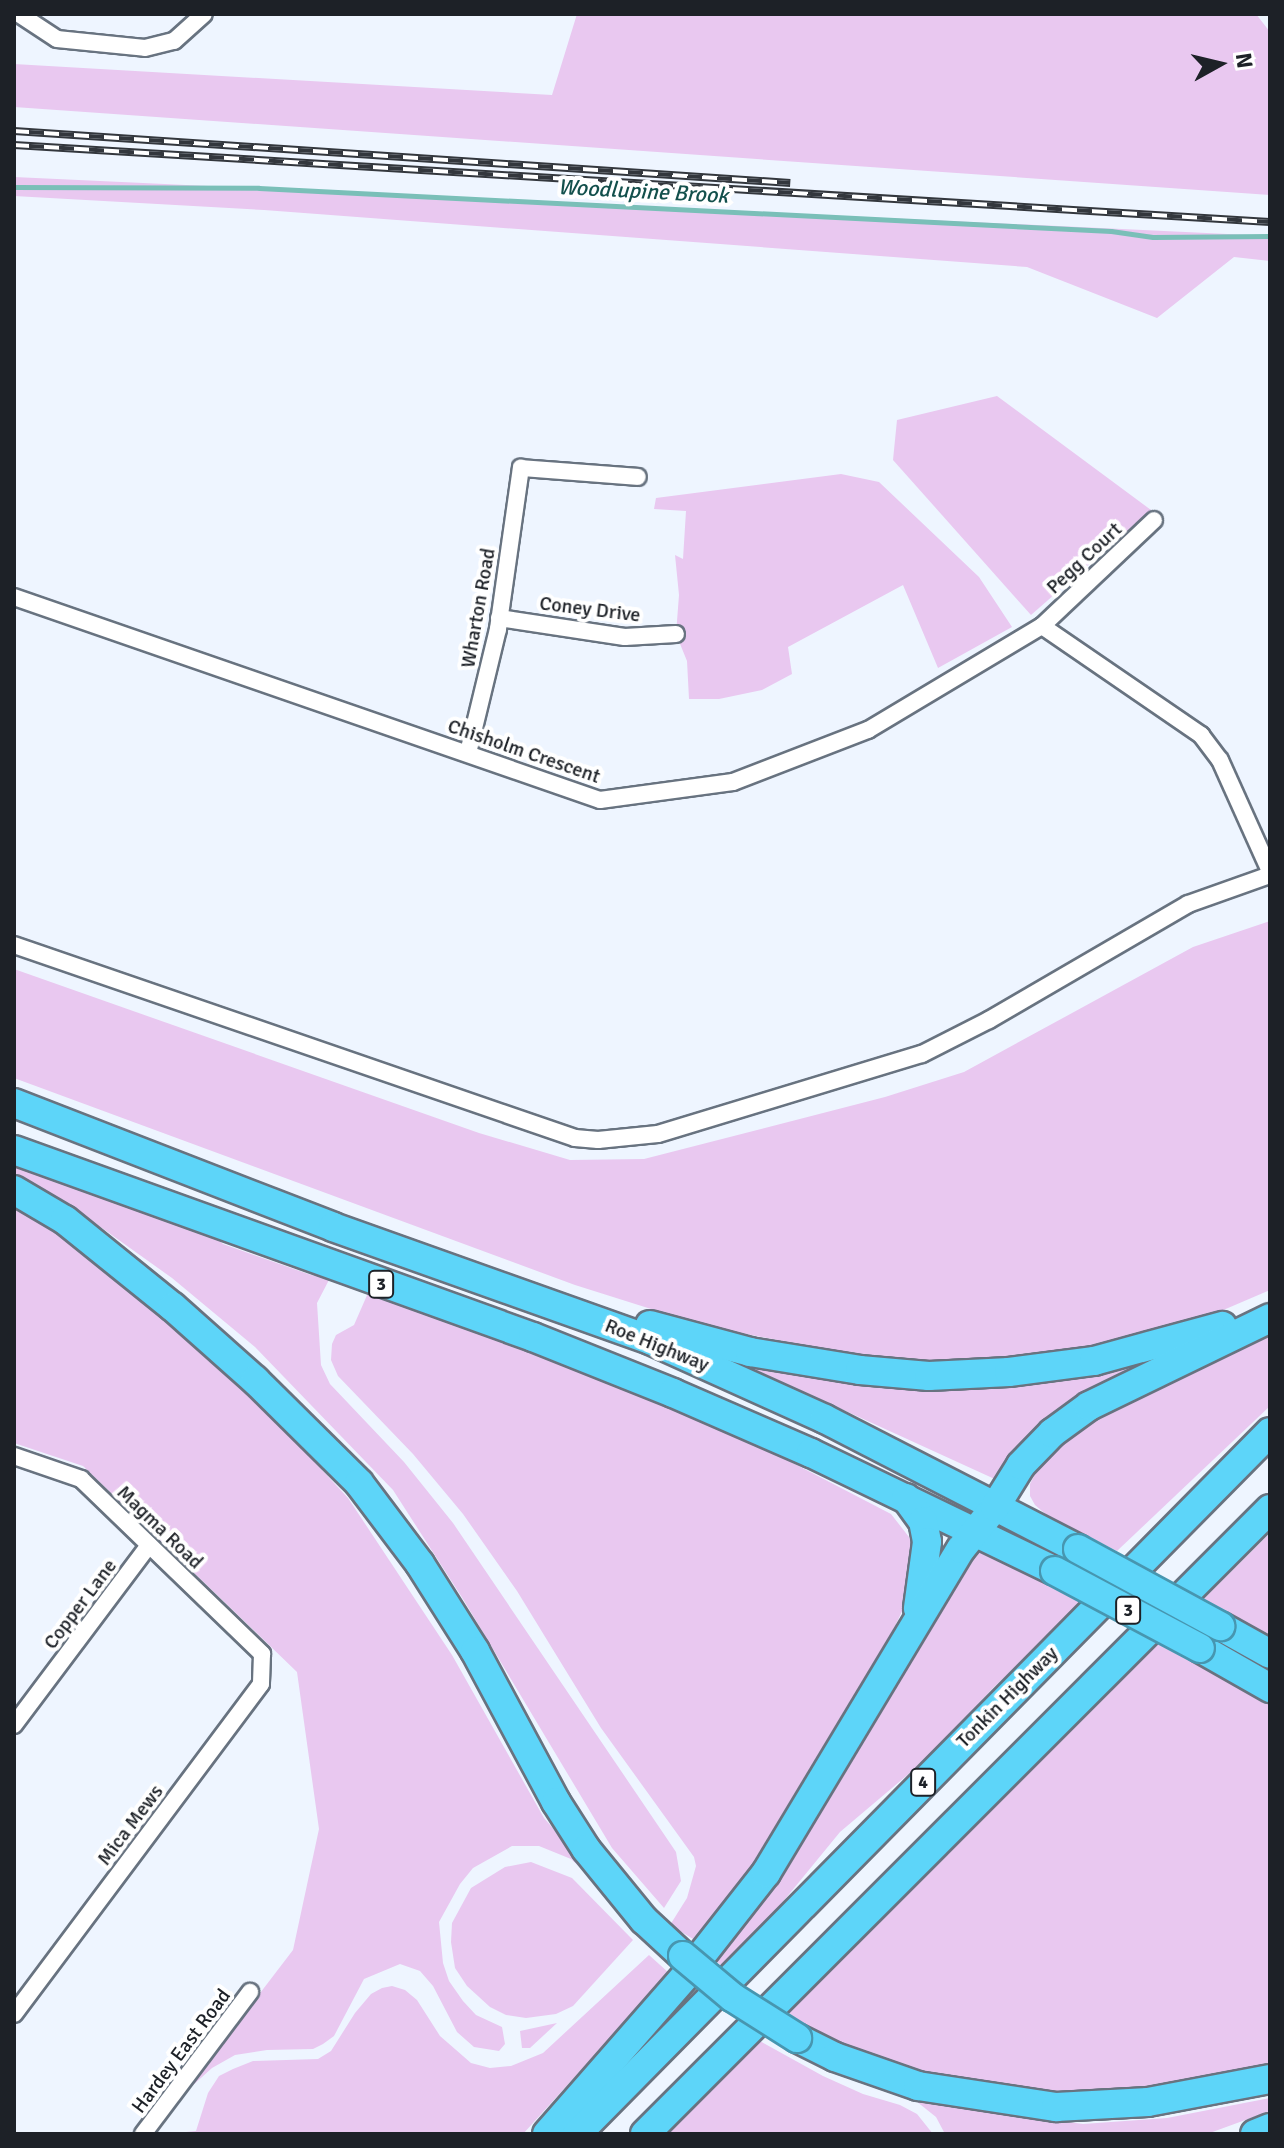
<!DOCTYPE html>
<style>
body{margin:0}
#map{position:relative;width:1284px;height:2148px;overflow:hidden;background:#eef5ff;font-family:Signika,sans-serif}
div>[style]{position:absolute}
.green>*{inset:0;background:#e9c8f0}
.stream>*{height:5px;margin:-2.5px;padding:0 2.5px;transform-origin:2.5px;border-radius:2.5px;background:#7abfb8}
.roads{filter:drop-shadow(2px 0 #687380) drop-shadow(-2px 0 #687380) drop-shadow(0 2px #687380) drop-shadow(0 -2px #687380)}
.minor>*{height:16px;margin:-8px;padding:0 8px;transform-origin:8px;border-radius:8px;background:#fff}
.motorway>*{height:28px;margin:-14px;padding:0 14px;transform-origin:14px;border-radius:14px;background:#5dd5f9}
.rail>*{height:8px;margin-top:-4px;transform-origin:0;background:repeating-linear-gradient(90deg,#fff 0 15px,#33373d 0 30px);box-sizing:border-box;border-block:2px solid #33373d}
.bridges{filter:drop-shadow(2px 0 #4796b0) drop-shadow(-2px 0 #4796b0) drop-shadow(0 2px #4796b0) drop-shadow(0 -2px #4796b0)}
.motorway-bridge>*{height:28px;margin:-14px;padding:0 14px;transform-origin:14px;border-radius:14px;background:#5dd5f9}
span{translate:-50% -50%;white-space:nowrap;text-align:center;line-height:1.15;-webkit-text-stroke:8px #fff;paint-order:stroke}
.shield-label span{padding:2px 6px;background:#fff;border:2px solid;border-radius:6px;-webkit-text-stroke-width:0}
.shield-label{font-size:18px;color:#1d2127;font-weight:700}
.street-label{font-size:20px;color:#1d2127}
.water-label{font-size:22px;color:#13504c;font-style:italic}
.frame{position:absolute;inset:0;border:16px solid #1d2127;pointer-events:none}
.north{position:absolute;left:1180px;top:24px;width:80px;height:80px;-webkit-text-stroke:6px #fff;paint-order:stroke;rotate:82deg;font-size:22px;font-weight:700;line-height:32px;text-align:center;color:#1d2127}
.north::after{content:'';display:block;margin:auto;width:28px;height:36px;background:#1d2127;clip-path:polygon(50% 0,100% 100%,50% 72%,0 100%)}
</style>
<div id="map">
<div class="green">
<i style="clip-path:polygon(577px 14px,1256px 14px,1270px 32px,1270px 195px,14px 107px,14px 64px,552px 95px)"></i>
<i style="clip-path:polygon(14px 177px,1270px 236px,1270px 261px,1234px 257px,1157px 318px,1027px 267px,264px 210px,14px 196px)"></i>
<i style="clip-path:polygon(997px 396px,1151px 510px,1031px 615px,893px 460px,897px 420px)"></i>
<i style="clip-path:polygon(841px 474px,879px 482px,979px 577px,1012px 627px,938px 668px,903px 585px,788px 647px,792px 674px,762px 690px,719px 699px,689px 699px,687px 661px,676px 634px,679px 595px,675px 555px,683px 559px,686px 511px,654px 509px,656px 498px)"></i>
<i style="clip-path:polygon(1270px 921px,1270px 1290px,1186px 1326px,1086px 1350px,948px 1364px,855px 1355px,705px 1326px,575px 1285px,14px 1078px,14px 969px,479px 1133px,570px 1160px,644px 1159px,885px 1097px,964px 1072px,1193px 947px)"></i>
<i style="clip-path:polygon(14px 1164px,210px 1233px,223px 1244px,311px 1275px,330px 1278px,317px 1303px,321px 1365px,330px 1384px,404px 1462px,453px 1523px,676px 1852px,681px 1881px,664px 1908px,612px 1848px,463px 1599px,393px 1490px,255px 1347px,172px 1278px,102px 1228px,14px 1177px)"></i>
<i style="clip-path:polygon(14px 1204px,45px 1220px,234px 1375px,348px 1498px,452px 1655px,544px 1818px,620px 1905px,571px 1859px,539px 1846px,512px 1846px,473px 1868px,460px 1884px,439px 1922px,443px 1963px,449px 1981px,463px 2001px,476px 2015px,502px 2027px,505px 2044px,499px 2051px,474px 2047px,457px 2032px,433px 1986px,420px 1971px,400px 1964px,364px 1979px,334px 2036px,323px 2044px,313px 2049px,267px 2050px,235px 2055px,212px 2068px,182px 2095px,293px 1950px,319px 1829px,297px 1672px,83px 1466px,14px 1443px)"></i>
<i style="clip-path:polygon(368px 1293px,604px 1379px,766px 1449px,891px 1514px,909px 1537px,916px 1557px,917px 1579px,890px 1637px,818px 1764px,764px 1849px,698px 1942px,670px 1925px,687px 1898px,696px 1866px,694px 1857px,601px 1728px,517px 1591px,463px 1514px,413px 1454px,338px 1376px,331px 1360px,332px 1344px,336px 1335px,354px 1325px)"></i>
<i style="clip-path:polygon(1270px 1330px,1270px 1406px,1117px 1551px,1049px 1517px,1035px 1505px,1030px 1496px,1030px 1484px,1040px 1464px,1050px 1450px,1085px 1422px)"></i>
<i style="clip-path:polygon(757px 1362px,946px 1389px,1009px 1386px,1134px 1366px,1098px 1387px,999px 1481px,754px 1369px)"></i>
<i style="clip-path:polygon(1270px 1533px,1270px 2066px,1196px 2085px,1056px 2098px,888px 2067px,793px 2021px,789px 2011px)"></i>
<i style="clip-path:polygon(981px 1547px,1086px 1602px,994px 1687px,931px 1755px,840px 1832px,727px 1970px,709px 1955px,972px 1552px)"></i>
<i style="clip-path:polygon(531px 1862px,572px 1878px,633px 1940px,573px 2006px,556px 2014px,526px 2018px,506px 2015px,490px 2007px,467px 1986px,455px 1968px,451px 1942px,452px 1923px,471px 1888px,505px 1867px)"></i>
<i style="clip-path:polygon(649px 1955px,669px 1973px,523px 2134px,166px 2134px,196px 2131px,208px 2093px,219px 2076px,233px 2069px,253px 2061px,318px 2059px,331px 2051px,355px 2013px,371px 1994px,382px 1988px,392px 1986px,405px 1990px,417px 2000px,440px 2036px,471px 2063px,490px 2068px,511px 2066px,543px 2053px)"></i>
<i style="clip-path:polygon(557px 2023px,530px 2048px,522px 2048px,520px 2031px)"></i>
<i style="clip-path:polygon(758px 2040px,823px 2076px,863px 2094px,900px 2105px,917px 2114px,933px 2134px,666px 2134px)"></i>
<i style="clip-path:polygon(1270px 2098px,1270px 2111px,1207px 2134px,945px 2134px,936px 2117px,916px 2101px,1083px 2124px,1167px 2118px)"></i>
</div>
<div class="stream">
<i style="left:14px;top:187px;width:245px;rotate:0.2deg"></i>
<i style="left:259px;top:188px;width:853px;rotate:2.89deg"></i>
<i style="left:1111px;top:231px;width:42px;rotate:8.1deg"></i>
<i style="left:1153px;top:237px;width:117px;rotate:-0.5deg"></i>
</div>
<div class="roads">
<div class="minor">
<i style="left:19px;top:14px;width:45px;rotate:33.3deg"></i>
<i style="left:57px;top:39px;width:88px;rotate:5.8deg"></i>
<i style="left:145px;top:48px;width:30px;rotate:-14deg"></i>
<i style="left:174px;top:41px;width:40px;rotate:-42deg"></i>
<i style="left:14px;top:597px;width:620px;rotate:19.11deg"></i>
<i style="left:600px;top:800px;width:134px;rotate:-7.7deg"></i>
<i style="left:733px;top:782px;width:145px;rotate:-21.1deg"></i>
<i style="left:868px;top:730px;width:203px;rotate:-30.9deg"></i>
<i style="left:1042px;top:626px;width:193px;rotate:34.4deg"></i>
<i style="left:1201px;top:735px;width:31px;rotate:53deg"></i>
<i style="left:1220px;top:760px;width:122px;rotate:65.8deg"></i>
<i style="left:499px;top:618px;width:127px;rotate:8.6deg"></i>
<i style="left:625px;top:637px;width:51px;rotate:-3.4deg"></i>
<i style="left:1042px;top:626px;width:154px;rotate:-43.4deg"></i>
<i style="left:468px;top:753px;width:128px;rotate:-76.4deg"></i>
<i style="left:498px;top:629px;width:163px;rotate:-81.9deg"></i>
<i style="left:521px;top:468px;width:117px;rotate:4.4deg"></i>
<i style="left:14px;top:945px;width:593px;rotate:18.98deg"></i>
<i style="left:575px;top:1138px;width:23px;rotate:5deg"></i>
<i style="left:598px;top:1140px;width:60px;rotate:-5.7deg"></i>
<i style="left:658px;top:1134px;width:276px;rotate:-16.9deg"></i>
<i style="left:922px;top:1054px;width:75px;rotate:-26.9deg"></i>
<i style="left:989px;top:1020px;width:230px;rotate:-30.2deg"></i>
<i style="left:1188px;top:904px;width:87px;rotate:-19.5deg"></i>
<i style="left:14px;top:1456px;width:71px;rotate:18.9deg"></i>
<i style="left:81px;top:1479px;width:252px;rotate:44deg"></i>
<i style="left:262px;top:1654px;width:30px;rotate:92deg"></i>
<i style="left:261px;top:1684px;width:412px;rotate:126.8deg"></i>
<i style="left:14px;top:1725px;width:225px;rotate:-53.1deg"></i>
<i style="left:143px;top:2134px;width:178px;rotate:-53deg"></i>
</div>
<div class="motorway">
<i style="left:14px;top:1103px;width:342px;rotate:21.2deg"></i>
<i style="left:333px;top:1227px;width:337px;rotate:19.6deg"></i>
<i style="left:650px;top:1340px;width:192px;rotate:24.3deg"></i>
<i style="left:825px;top:1419px;width:284px;rotate:27.2deg"></i>
<i style="left:14px;top:1150px;width:552px;rotate:19.81deg"></i>
<i style="left:533px;top:1337px;width:151px;rotate:21.8deg"></i>
<i style="left:673px;top:1393px;width:150px;rotate:23.5deg"></i>
<i style="left:811px;top:1453px;width:271px;rotate:25.8deg"></i>
<i style="left:14px;top:1190px;width:59px;rotate:30.5deg"></i>
<i style="left:65px;top:1220px;width:139px;rotate:38.9deg"></i>
<i style="left:173px;top:1307px;width:110px;rotate:41.7deg"></i>
<i style="left:255px;top:1380px;width:146px;rotate:44.7deg"></i>
<i style="left:359px;top:1483px;width:101px;rotate:53deg"></i>
<i style="left:420px;top:1564px;width:103px;rotate:57.7deg"></i>
<i style="left:475px;top:1651px;width:171px;rotate:61.8deg"></i>
<i style="left:556px;top:1802px;width:56px;rotate:57.4deg"></i>
<i style="left:586px;top:1849px;width:92px;rotate:50.8deg"></i>
<i style="left:644px;top:1920px;width:53px;rotate:42.7deg"></i>
<i style="left:650px;top:1325px;width:104px;rotate:15.1deg"></i>
<i style="left:750px;top:1352px;width:111px;rotate:9.3deg"></i>
<i style="left:860px;top:1370px;width:69px;rotate:5deg"></i>
<i style="left:929px;top:1376px;width:80px;rotate:-2.9deg"></i>
<i style="left:1009px;top:1372px;width:86px;rotate:-7.4deg"></i>
<i style="left:1094px;top:1361px;width:133px;rotate:-15.3deg"></i>
<i style="left:906px;top:1498px;width:29px;rotate:54deg"></i>
<i style="left:923px;top:1521px;width:21px;rotate:79deg"></i>
<i style="left:927px;top:1542px;width:67px;rotate:97.8deg"></i>
<i style="left:1220px;top:1626px;width:57px;rotate:29.2deg"></i>
<i style="left:1200px;top:1648px;width:81px;rotate:29.7deg"></i>
<i style="left:797px;top:2038px;width:42px;rotate:26.6deg"></i>
<i style="left:835px;top:2057px;width:88px;rotate:19.3deg"></i>
<i style="left:918px;top:2086px;width:140px;rotate:8.7deg"></i>
<i style="left:1056px;top:2107px;width:92px;rotate:-3.1deg"></i>
<i style="left:1148px;top:2102px;width:124px;rotate:-10.7deg"></i>
<i style="left:547px;top:2134px;width:211px;rotate:-48.8deg"></i>
<i style="left:686px;top:1975px;width:130px;rotate:-51.9deg"></i>
<i style="left:766px;top:1873px;width:378px;rotate:-59deg"></i>
<i style="left:961px;top:1549px;width:54px;rotate:-51deg"></i>
<i style="left:995px;top:1507px;width:49px;rotate:-58.2deg"></i>
<i style="left:1021px;top:1465px;width:45px;rotate:-45.9deg"></i>
<i style="left:1052px;top:1433px;width:46px;rotate:-36.1deg"></i>
<i style="left:1089px;top:1406px;width:201px;rotate:-25.9deg"></i>
<i style="left:577px;top:2134px;width:986px;rotate:-45.37deg"></i>
<i style="left:645px;top:2134px;width:884px;rotate:-45deg"></i>
<i style="left:1255px;top:2134px;width:16px;rotate:-22deg"></i>
</div>
</div>
<div class="rail">
<i style="left:14px;top:131px;width:778px;rotate:3.83deg"></i>
<i style="left:14px;top:145px;width:1258px;rotate:3.51deg"></i>
</div>
<div class="bridges">
<div class="motorway-bridge">
<i style="left:1078px;top:1549px;width:162px;rotate:28.5deg"></i>
<i style="left:1055px;top:1571px;width:164px;rotate:28deg"></i>
<i style="left:683px;top:1956px;width:64px;rotate:39.9deg"></i>
<i style="left:732px;top:1997px;width:77px;rotate:32.2deg"></i>
</div>
</div>
<div class="shield-label">
<span style="left:381px;top:1284px">3</span>
<span style="left:1128px;top:1610px">3</span>
<span style="left:923px;top:1782px">4</span>
</div>
<div class="street-label">
<span style="left:1084px;top:558px;rotate:-43deg">Pegg Court</span>
<span style="left:478px;top:608px;rotate:-80deg">Wharton Road</span>
<span style="left:590px;top:609px;rotate:7deg">Coney Drive</span>
<span style="left:524px;top:751px;rotate:19deg">Chisholm Crescent</span>
<span style="left:657px;top:1345px;rotate:22deg">Roe Highway</span>
<span style="left:160px;top:1527px;rotate:44deg">Magma Road</span>
<span style="left:80px;top:1604px;rotate:-53deg">Copper Lane</span>
<span style="left:1007px;top:1697px;rotate:-45deg">Tonkin Highway</span>
<span style="left:130px;top:1825px;rotate:-53deg">Mica Mews</span>
<span style="left:181px;top:2051px;rotate:-53deg">Hardey East Road</span>
</div>
<div class="water-label">
<span style="left:643px;top:191px;rotate:3deg">Woodlupine Brook</span>
</div>
<div class="frame"></div>
<div class="north">N</div>
</div>
